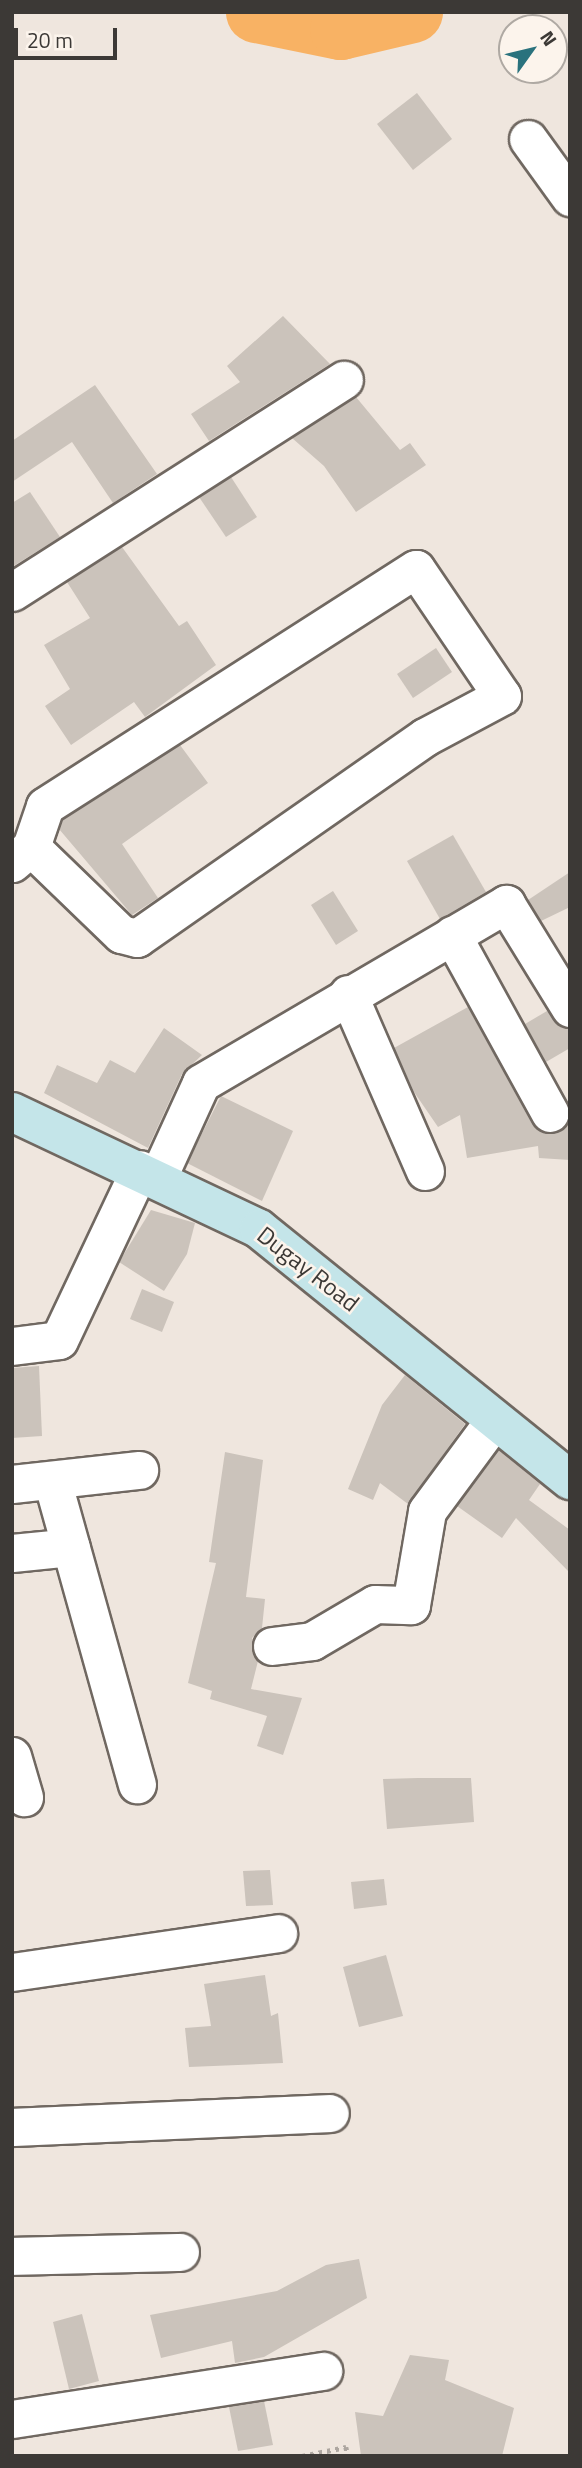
<!DOCTYPE html>
<style>
body{margin:0}
#map{position:relative;width:582px;height:2468px;overflow:hidden;background:#efe6de;font-family:"Titillium Web",sans-serif}
div>[style]{position:absolute}
.river>*{height:61px;margin:-30.5px;padding:0 30.5px;transform-origin:30.5px;border-radius:30.5px;background:#f8b264}
.building>*{inset:0;background:#cbc3bb}
.path>*{height:4.5px;margin-top:-2.25px;transform-origin:0;background:repeating-linear-gradient(90deg,#ada6a0 0 3.5px,transparent 0 8.5px)}
.roads{filter:drop-shadow(2px 0 #706861) drop-shadow(-2px 0 #706861) drop-shadow(0 2px #706861) drop-shadow(0 -2px #706861)}
.street>*{height:37px;margin:-18.5px;padding:0 18.5px;transform-origin:18.5px;border-radius:18.5px;background:#fff}
.secondary>*{height:38px;margin:-19px;padding:0 19px;transform-origin:19px;border-radius:19px;background:#c4e5e9}
span{translate:-50% -50%;white-space:nowrap;text-align:center;line-height:1.15;-webkit-text-stroke:5px #fcf4ec;paint-order:stroke}
.street-label{font-size:24px;color:#3c3936}
.frame{position:absolute;inset:0;border:14px solid #3c3936;pointer-events:none}
.north{position:absolute;left:498px;top:14px;width:70px;height:70px;box-sizing:border-box;background:#fcf4ec;border:2px solid #afa9a3;border-radius:50%;rotate:56deg;font-size:19px;font-weight:700;line-height:28px;text-align:center;color:#3c3936}
.north::after{content:'';display:block;margin:auto;width:24px;height:32px;background:#2a727d;clip-path:polygon(50% 0,100% 100%,50% 72%,0 100%)}
.scale{position:absolute;left:14px;top:28px;width:103px;height:32px;box-sizing:border-box;border:4px solid #3c3936;border-top:0;padding-left:9px;font-size:21px;line-height:24px;white-space:nowrap;color:#3c3936;-webkit-text-stroke:5px #fcf4ec;paint-order:stroke}
</style>
<div id="map">
<div class="river">
<i style="left:256px;top:12px;width:86px;rotate:11.4deg"></i>
<i style="left:340px;top:29px;width:74px;rotate:-13.3deg"></i>
</div>
<div class="building">
<i style="clip-path:polygon(417px 93px,452px 139px,413px 170px,377px 124px)"></i>
<i style="clip-path:polygon(283px 316px,330px 364px,209px 441px,191px 414px,240px 382px,227px 366px)"></i>
<i style="clip-path:polygon(95px 385px,157px 474px,113px 503px,72px 442px,12px 482px,12px 441px)"></i>
<i style="clip-path:polygon(356px 397px,400px 450px,410px 443px,426px 465px,356px 512px,324px 466px,292px 438px)"></i>
<i style="clip-path:polygon(231px 477px,257px 517px,226px 537px,199px 497px)"></i>
<i style="clip-path:polygon(30px 492px,60px 537px,12px 567px,12px 503px)"></i>
<i style="clip-path:polygon(122px 547px,179px 626px,187px 621px,216px 665px,145px 717px,134px 702px,71px 745px,45px 706px,70px 689px,44px 645px,90px 618px,67px 582px)"></i>
<i style="clip-path:polygon(436px 648px,452px 672px,413px 698px,397px 674px)"></i>
<i style="clip-path:polygon(180px 745px,208px 783px,122px 844px,158px 898px,132px 915px,59px 829px,62px 820px)"></i>
<i style="clip-path:polygon(453px 835px,486px 892px,440px 919px,407px 861px)"></i>
<i style="clip-path:polygon(570px 872px,570px 907px,541px 921px,528px 900px)"></i>
<i style="clip-path:polygon(333px 891px,358px 931px,336px 945px,311px 905px)"></i>
<i style="clip-path:polygon(468px 1007px,532px 1124px,550px 1134px,570px 1118px,570px 1160px,539px 1158px,538px 1146px,467px 1158px,460px 1115px,438px 1127px,414px 1092px,394px 1048px)"></i>
<i style="clip-path:polygon(547px 1011px,570px 1029px,570px 1048px,546px 1062px,525px 1024px)"></i>
<i style="clip-path:polygon(164px 1028px,202px 1055px,182px 1074px,148px 1148px,44px 1093px,57px 1065px,97px 1083px,110px 1060px,135px 1073px)"></i>
<i style="clip-path:polygon(221px 1096px,293px 1131px,262px 1201px,187px 1163px)"></i>
<i style="clip-path:polygon(151px 1210px,195px 1223px,187px 1254px,164px 1291px,119px 1262px)"></i>
<i style="clip-path:polygon(142px 1289px,174px 1302px,162px 1332px,130px 1319px)"></i>
<i style="clip-path:polygon(39px 1366px,42px 1436px,12px 1438px,12px 1368px)"></i>
<i style="clip-path:polygon(405px 1375px,465px 1424px,408px 1504px,380px 1483px,373px 1500px,348px 1489px,382px 1405px)"></i>
<i style="clip-path:polygon(498px 1450px,540px 1484px,529px 1500px,570px 1530px,570px 1573px,516px 1518px,502px 1538px,457px 1506px)"></i>
<i style="clip-path:polygon(225px 1452px,263px 1460px,246px 1597px,265px 1599px,262px 1628px,252px 1638px,258px 1661px,251px 1689px,302px 1698px,283px 1755px,257px 1746px,267px 1716px,210px 1699px,212px 1691px,188px 1683px,216px 1563px,209px 1562px)"></i>
<i style="clip-path:polygon(418px 1778px,471px 1778px,474px 1822px,387px 1829px,383px 1779px)"></i>
<i style="clip-path:polygon(270px 1870px,273px 1905px,246px 1906px,243px 1871px)"></i>
<i style="clip-path:polygon(384px 1879px,387px 1905px,354px 1909px,351px 1882px)"></i>
<i style="clip-path:polygon(386px 1955px,403px 2016px,359px 2027px,343px 1967px)"></i>
<i style="clip-path:polygon(265px 1975px,271px 2016px,278px 2013px,283px 2063px,189px 2067px,185px 2028px,211px 2026px,204px 1984px)"></i>
<i style="clip-path:polygon(359px 2259px,367px 2298px,264px 2357px,235px 2363px,232px 2341px,161px 2358px,150px 2315px,277px 2291px,326px 2265px)"></i>
<i style="clip-path:polygon(82px 2314px,99px 2381px,69px 2389px,53px 2322px)"></i>
<i style="clip-path:polygon(410px 2355px,449px 2360px,445px 2380px,514px 2408px,502px 2456px,361px 2456px,355px 2412px,383px 2416px)"></i>
<i style="clip-path:polygon(264px 2401px,273px 2445px,238px 2451px,229px 2407px)"></i>
</div>
<div class="path">
<i style="left:302px;top:2456px;width:45px;rotate:-11.6deg"></i>
<i style="left:346px;top:2447px;width:9px;rotate:77deg"></i>
</div>
<div class="roads">
<div class="street">
<i style="left:528px;top:139px;width:72px;rotate:54.1deg"></i>
<i style="left:12px;top:592px;width:394px;rotate:-32.6deg"></i>
<i style="left:12px;top:863px;width:25px;rotate:-40deg"></i>
<i style="left:31px;top:847px;width:43px;rotate:-71.1deg"></i>
<i style="left:45px;top:806px;width:440px;rotate:-32.6deg"></i>
<i style="left:416px;top:569px;width:153px;rotate:55.9deg"></i>
<i style="left:502px;top:696px;width:87px;rotate:152deg"></i>
<i style="left:425px;top:737px;width:351px;rotate:145.1deg"></i>
<i style="left:137px;top:938px;width:16px;rotate:-166deg"></i>
<i style="left:121px;top:934px;width:125px;rotate:-136deg"></i>
<i style="left:452px;top:935px;width:203px;rotate:61.2deg"></i>
<i style="left:348px;top:994px;width:193px;rotate:66.5deg"></i>
<i style="left:158px;top:1177px;width:103px;rotate:-65.4deg"></i>
<i style="left:201px;top:1083px;width:354px;rotate:-30.4deg"></i>
<i style="left:506px;top:904px;width:122px;rotate:58.4deg"></i>
<i style="left:12px;top:1346px;width:47px;rotate:-7.3deg"></i>
<i style="left:59px;top:1340px;width:189px;rotate:-64.7deg"></i>
<i style="left:52px;top:1480px;width:316px;rotate:74.4deg"></i>
<i style="left:12px;top:1484px;width:128px;rotate:-6.3deg"></i>
<i style="left:12px;top:1553px;width:59px;rotate:-5.8deg"></i>
<i style="left:272px;top:1646px;width:40px;rotate:-7.1deg"></i>
<i style="left:312px;top:1641px;width:73px;rotate:-30.4deg"></i>
<i style="left:375px;top:1604px;width:36px;rotate:2deg"></i>
<i style="left:411px;top:1605px;width:95px;rotate:-80.3deg"></i>
<i style="left:427px;top:1511px;width:114px;rotate:-53.5deg"></i>
<i style="left:12px;top:1756px;width:43px;rotate:73.7deg"></i>
<i style="left:12px;top:1972px;width:269px;rotate:-8.3deg"></i>
<i style="left:12px;top:2127px;width:318px;rotate:-2.5deg"></i>
<i style="left:12px;top:2256px;width:168px;rotate:-1.4deg"></i>
<i style="left:12px;top:2419px;width:315px;rotate:-8.8deg"></i>
</div>
<div class="secondary">
<i style="left:12px;top:1112px;width:273px;rotate:25.3deg"></i>
<i style="left:259px;top:1229px;width:400px;rotate:38.9deg"></i>
</div>
</div>
<div class="street-label">
<span style="left:308px;top:1269px;rotate:38deg">Dugay Road</span>
</div>
<div class="frame"></div>
<div class="north">N</div>
<div class="scale">20 m</div>
</div>
